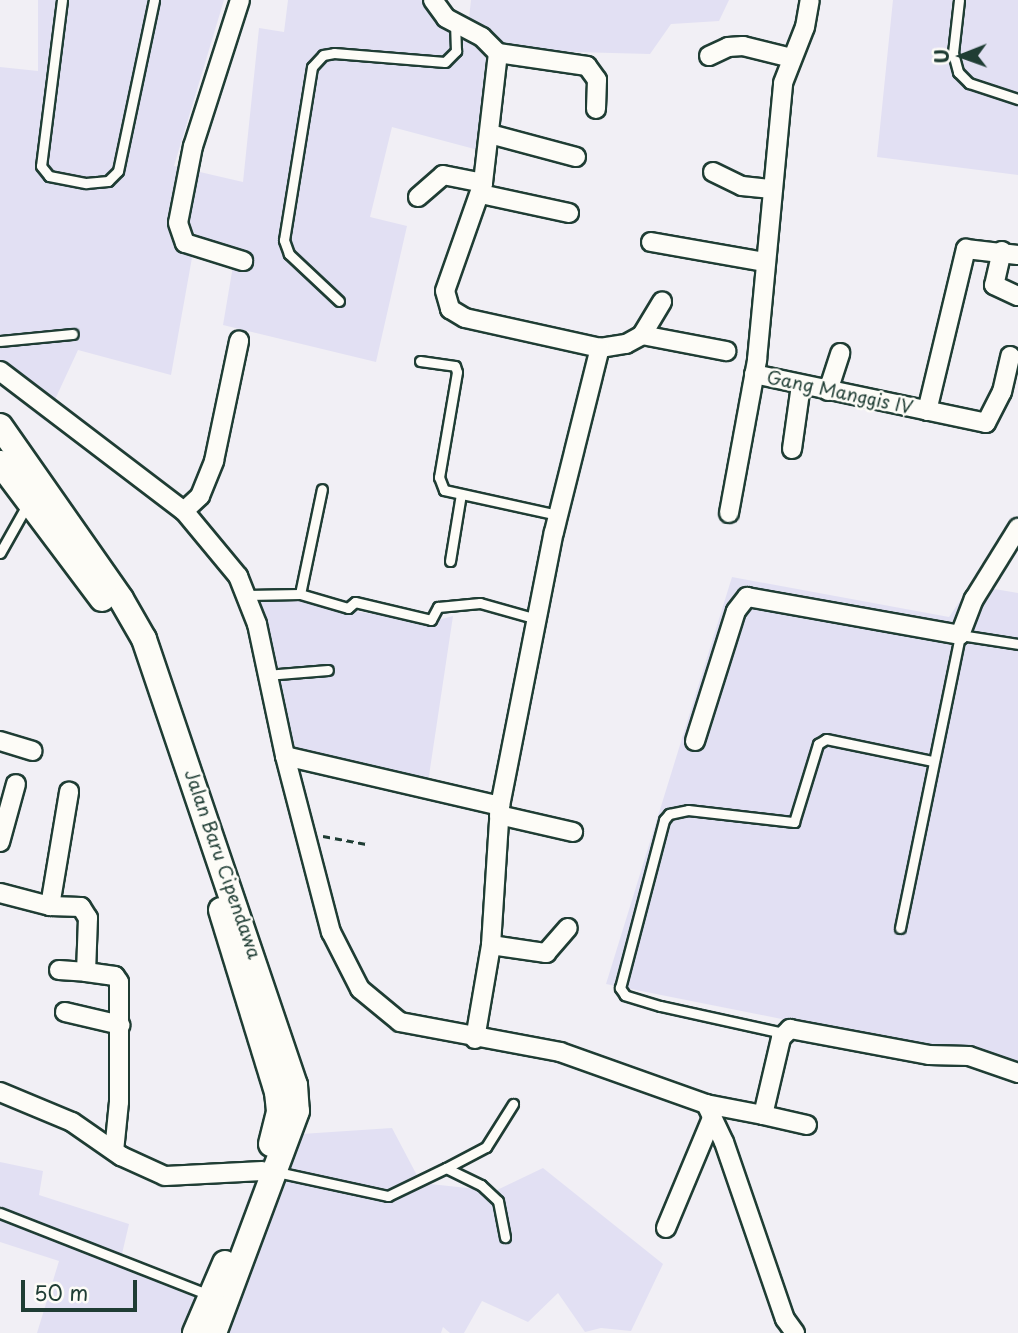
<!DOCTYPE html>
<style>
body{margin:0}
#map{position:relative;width:1018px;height:1333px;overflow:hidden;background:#f1eff5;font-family:"Playpen Sans",sans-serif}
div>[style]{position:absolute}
.built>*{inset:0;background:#e2e0f3}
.path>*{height:2.5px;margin-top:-1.25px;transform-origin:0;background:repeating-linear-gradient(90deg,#1f3d34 0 7px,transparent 0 12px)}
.roads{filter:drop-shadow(2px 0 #1f3d34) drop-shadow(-2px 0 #1f3d34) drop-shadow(0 2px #1f3d34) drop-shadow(0 -2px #1f3d34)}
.service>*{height:9px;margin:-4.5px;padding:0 4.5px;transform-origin:4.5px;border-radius:4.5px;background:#fdfcf7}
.minor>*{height:18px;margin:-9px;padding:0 9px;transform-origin:9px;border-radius:9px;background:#fdfcf7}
.secondary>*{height:24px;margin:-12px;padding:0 12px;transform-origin:12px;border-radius:12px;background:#fdfcf7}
span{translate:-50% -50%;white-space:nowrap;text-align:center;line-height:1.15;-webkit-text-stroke:5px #fdfcf7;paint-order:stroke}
.street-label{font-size:18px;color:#1f3d34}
.north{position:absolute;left:927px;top:21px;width:70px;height:70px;-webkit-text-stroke:5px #fdfcf7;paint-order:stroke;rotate:269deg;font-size:19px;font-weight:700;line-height:28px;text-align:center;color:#1f3d34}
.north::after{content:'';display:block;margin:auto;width:24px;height:32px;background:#1f3d34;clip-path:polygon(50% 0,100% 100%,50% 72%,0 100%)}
.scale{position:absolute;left:21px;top:1280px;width:116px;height:32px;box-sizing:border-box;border:4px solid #1f3d34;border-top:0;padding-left:9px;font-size:21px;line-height:24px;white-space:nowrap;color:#1f3d34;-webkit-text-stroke:5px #fdfcf7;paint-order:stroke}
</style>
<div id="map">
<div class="built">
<i style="clip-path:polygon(38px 0,224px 0,174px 166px,243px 182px,259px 28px,284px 32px,288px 0,430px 0,468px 27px,471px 0,729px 0,719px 21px,671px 24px,650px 54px,494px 50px,482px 151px,392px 127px,370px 217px,407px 226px,376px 362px,223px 325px,235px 254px,195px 241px,171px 375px,78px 350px,45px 421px,0 386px,0 67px,38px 71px)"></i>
<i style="clip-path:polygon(893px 0,1018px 0,1018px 175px,877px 157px)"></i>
<i style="clip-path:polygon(732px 577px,949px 617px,971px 585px,1018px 593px,1018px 1066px,606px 984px)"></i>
<i style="clip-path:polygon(296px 596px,342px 609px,427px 623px,453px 616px,427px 789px,280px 752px,249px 598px)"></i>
<i style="clip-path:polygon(392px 1128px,421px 1183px,495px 1191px,543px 1168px,663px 1264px,631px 1331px,601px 1328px,585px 1332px,558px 1293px,528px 1322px,482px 1301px,464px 1333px,450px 1333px,443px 1327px,441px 1333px,37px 1333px,59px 1261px,0 1242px,0 1162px,43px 1171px,39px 1195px,129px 1224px,121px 1258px,213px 1295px,271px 1136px)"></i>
</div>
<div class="path">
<i style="left:323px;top:836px;width:44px;rotate:10.5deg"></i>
</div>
<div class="roads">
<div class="service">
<i style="left:62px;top:0;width:167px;rotate:97.2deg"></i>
<i style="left:41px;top:166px;width:13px;rotate:51deg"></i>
<i style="left:49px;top:176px;width:38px;rotate:11deg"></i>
<i style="left:86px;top:183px;width:22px;rotate:-5deg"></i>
<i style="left:108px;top:181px;width:14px;rotate:-45deg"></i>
<i style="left:118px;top:171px;width:175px;rotate:-78.1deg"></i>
<i style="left:959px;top:0;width:53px;rotate:96.5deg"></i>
<i style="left:953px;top:53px;width:20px;rotate:75deg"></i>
<i style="left:958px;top:72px;width:16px;rotate:45deg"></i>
<i style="left:969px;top:83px;width:52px;rotate:18.1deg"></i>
<i style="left:339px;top:301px;width:69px;rotate:-136.8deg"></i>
<i style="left:289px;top:254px;width:15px;rotate:-110deg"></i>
<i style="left:284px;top:240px;width:175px;rotate:-80.8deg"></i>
<i style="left:312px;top:67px;width:16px;rotate:-47deg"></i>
<i style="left:323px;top:55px;width:11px;rotate:-10deg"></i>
<i style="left:334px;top:53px;width:111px;rotate:4.6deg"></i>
<i style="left:445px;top:62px;width:16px;rotate:-45deg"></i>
<i style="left:456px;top:51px;width:28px;rotate:-92deg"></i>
<i style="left:0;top:341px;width:73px;rotate:-5.5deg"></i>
<i style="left:420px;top:361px;width:35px;rotate:8deg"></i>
<i style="left:455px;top:366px;width:6px;rotate:72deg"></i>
<i style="left:457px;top:372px;width:107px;rotate:99.7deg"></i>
<i style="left:439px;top:477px;width:14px;rotate:69deg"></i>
<i style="left:444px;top:490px;width:117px;rotate:12.4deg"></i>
<i style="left:0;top:553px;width:55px;rotate:-60.6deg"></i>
<i style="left:450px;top:561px;width:68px;rotate:-80.7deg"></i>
<i style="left:300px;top:594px;width:107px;rotate:-78.2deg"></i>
<i style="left:247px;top:595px;width:53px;rotate:-1.1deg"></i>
<i style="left:300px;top:594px;width:50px;rotate:16.3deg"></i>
<i style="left:348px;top:608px;width:9px;rotate:-41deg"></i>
<i style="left:355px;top:602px;width:78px;rotate:13.3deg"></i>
<i style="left:431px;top:620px;width:15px;rotate:-62deg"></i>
<i style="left:438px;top:607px;width:42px;rotate:-5.4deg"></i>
<i style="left:480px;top:603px;width:59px;rotate:15.7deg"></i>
<i style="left:266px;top:675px;width:62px;rotate:-4.6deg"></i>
<i style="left:900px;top:928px;width:299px;rotate:-78.4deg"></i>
<i style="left:960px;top:635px;width:59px;rotate:8.8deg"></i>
<i style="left:783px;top:1033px;width:126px;rotate:-167.6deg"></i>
<i style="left:660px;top:1006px;width:37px;rotate:-163deg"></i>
<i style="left:625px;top:995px;width:9px;rotate:-126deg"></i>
<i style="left:620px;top:988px;width:174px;rotate:-75.3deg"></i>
<i style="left:664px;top:820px;width:8px;rotate:-50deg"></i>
<i style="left:669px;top:814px;width:19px;rotate:-12deg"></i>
<i style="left:688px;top:810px;width:107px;rotate:6.5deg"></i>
<i style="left:794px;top:822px;width:82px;rotate:-72.9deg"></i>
<i style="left:818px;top:744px;width:9px;rotate:-32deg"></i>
<i style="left:826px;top:739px;width:108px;rotate:11.7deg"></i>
<i style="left:446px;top:1168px;width:45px;rotate:-27.7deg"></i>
<i style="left:486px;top:1147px;width:51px;rotate:-57.9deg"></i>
<i style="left:277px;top:1172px;width:114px;rotate:12.2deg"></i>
<i style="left:388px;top:1196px;width:64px;rotate:-25.8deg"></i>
<i style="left:446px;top:1168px;width:39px;rotate:26deg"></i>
<i style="left:481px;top:1185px;width:23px;rotate:43deg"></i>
<i style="left:498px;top:1201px;width:37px;rotate:79deg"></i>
<i style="left:0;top:1213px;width:225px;rotate:21.4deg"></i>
</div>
<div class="minor">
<i style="left:240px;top:0;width:153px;rotate:107.8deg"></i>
<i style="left:193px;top:146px;width:78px;rotate:101deg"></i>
<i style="left:178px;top:223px;width:21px;rotate:71deg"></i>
<i style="left:185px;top:243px;width:61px;rotate:17.2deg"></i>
<i style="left:433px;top:0;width:22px;rotate:54deg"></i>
<i style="left:446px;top:18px;width:41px;rotate:27.8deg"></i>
<i style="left:482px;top:37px;width:23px;rotate:45deg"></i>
<i style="left:498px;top:53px;width:131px;rotate:96.6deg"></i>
<i style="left:483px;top:183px;width:114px;rotate:109.4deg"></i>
<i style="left:445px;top:291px;width:19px;rotate:74deg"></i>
<i style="left:450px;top:309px;width:17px;rotate:31deg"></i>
<i style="left:465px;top:318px;width:138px;rotate:12.5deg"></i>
<i style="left:600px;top:348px;width:26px;rotate:-9deg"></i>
<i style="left:626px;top:344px;width:18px;rotate:-29deg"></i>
<i style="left:642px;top:335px;width:39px;rotate:-59deg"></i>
<i style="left:498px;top:53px;width:90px;rotate:8.3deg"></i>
<i style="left:587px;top:66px;width:17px;rotate:54deg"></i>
<i style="left:597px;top:80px;width:29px;rotate:92deg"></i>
<i style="left:709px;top:56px;width:21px;rotate:-25deg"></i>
<i style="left:728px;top:47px;width:15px;rotate:-4deg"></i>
<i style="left:743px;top:46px;width:49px;rotate:14deg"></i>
<i style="left:490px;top:134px;width:89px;rotate:15deg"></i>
<i style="left:713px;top:172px;width:32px;rotate:26deg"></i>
<i style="left:742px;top:186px;width:30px;rotate:6deg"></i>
<i style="left:481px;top:194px;width:90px;rotate:12.2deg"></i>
<i style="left:418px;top:197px;width:33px;rotate:-41deg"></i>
<i style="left:443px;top:175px;width:41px;rotate:11.3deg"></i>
<i style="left:651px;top:242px;width:116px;rotate:10deg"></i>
<i style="left:1002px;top:251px;width:35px;rotate:103deg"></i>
<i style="left:994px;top:285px;width:26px;rotate:25deg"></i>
<i style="left:642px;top:335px;width:86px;rotate:10.8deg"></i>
<i style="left:0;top:371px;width:231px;rotate:37.3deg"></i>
<i style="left:184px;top:511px;width:85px;rotate:50.3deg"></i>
<i style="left:238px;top:576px;width:52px;rotate:68.4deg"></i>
<i style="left:257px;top:624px;width:135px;rotate:78deg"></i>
<i style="left:285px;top:756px;width:182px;rotate:75.4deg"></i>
<i style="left:331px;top:932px;width:64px;rotate:63deg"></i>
<i style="left:360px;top:989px;width:52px;rotate:39.5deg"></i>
<i style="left:400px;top:1022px;width:163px;rotate:10.6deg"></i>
<i style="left:560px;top:1052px;width:155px;rotate:19.6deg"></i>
<i style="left:706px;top:1104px;width:42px;rotate:64.7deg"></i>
<i style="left:724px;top:1142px;width:187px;rotate:71deg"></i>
<i style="left:785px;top:1319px;width:17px;rotate:54deg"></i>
<i style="left:754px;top:374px;width:237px;rotate:11.9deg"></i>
<i style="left:986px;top:423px;width:35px;rotate:-63deg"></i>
<i style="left:1002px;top:392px;width:37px;rotate:-77deg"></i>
<i style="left:828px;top:391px;width:40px;rotate:-72deg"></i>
<i style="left:927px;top:411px;width:167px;rotate:-76.5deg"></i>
<i style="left:966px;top:249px;width:52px;rotate:6.6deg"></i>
<i style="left:792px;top:449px;width:65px;rotate:-82deg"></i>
<i style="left:184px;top:511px;width:22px;rotate:-43deg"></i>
<i style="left:200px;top:496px;width:38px;rotate:-68deg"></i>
<i style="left:214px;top:461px;width:123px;rotate:-78.2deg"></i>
<i style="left:729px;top:513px;width:156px;rotate:-79.6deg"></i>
<i style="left:757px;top:360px;width:278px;rotate:-84.6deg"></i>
<i style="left:783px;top:83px;width:60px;rotate:-68.6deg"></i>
<i style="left:805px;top:27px;width:27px;rotate:-80deg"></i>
<i style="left:0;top:741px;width:34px;rotate:17deg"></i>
<i style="left:695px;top:741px;width:136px;rotate:-72.5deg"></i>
<i style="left:736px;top:611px;width:18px;rotate:-52deg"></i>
<i style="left:747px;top:597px;width:216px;rotate:10.1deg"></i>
<i style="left:960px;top:635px;width:39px;rotate:-69deg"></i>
<i style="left:974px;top:599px;width:84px;rotate:-58.2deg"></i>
<i style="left:285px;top:756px;width:221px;rotate:13.1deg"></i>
<i style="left:499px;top:815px;width:76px;rotate:12.9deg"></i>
<i style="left:0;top:842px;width:60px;rotate:-74.6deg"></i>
<i style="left:0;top:893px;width:52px;rotate:14.6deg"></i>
<i style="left:50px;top:906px;width:31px;rotate:2deg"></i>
<i style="left:81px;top:907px;width:13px;rotate:58deg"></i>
<i style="left:88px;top:918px;width:54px;rotate:92.1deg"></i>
<i style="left:86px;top:972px;width:29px;rotate:8deg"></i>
<i style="left:115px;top:976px;width:7px;rotate:56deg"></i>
<i style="left:119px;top:982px;width:120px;rotate:90deg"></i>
<i style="left:119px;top:1102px;width:49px;rotate:95.8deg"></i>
<i style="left:50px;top:906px;width:116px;rotate:-80.5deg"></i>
<i style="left:491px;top:945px;width:56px;rotate:8.3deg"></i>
<i style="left:546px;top:953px;width:33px;rotate:-49deg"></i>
<i style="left:59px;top:970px;width:27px;rotate:4deg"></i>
<i style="left:65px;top:1012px;width:57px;rotate:13.3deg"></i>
<i style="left:475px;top:1039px;width:95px;rotate:-80.3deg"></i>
<i style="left:491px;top:945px;width:139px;rotate:-86.3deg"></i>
<i style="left:500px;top:806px;width:279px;rotate:-78.9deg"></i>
<i style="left:554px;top:532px;width:190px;rotate:-76deg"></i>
<i style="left:0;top:1092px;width:78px;rotate:22.6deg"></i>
<i style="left:72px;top:1122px;width:60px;rotate:34.8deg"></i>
<i style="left:121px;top:1156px;width:48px;rotate:24.4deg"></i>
<i style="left:165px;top:1176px;width:98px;rotate:-2.9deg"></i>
<i style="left:706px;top:1104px;width:58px;rotate:10.9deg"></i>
<i style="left:763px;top:1115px;width:79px;rotate:-76.8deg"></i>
<i style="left:781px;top:1038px;width:13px;rotate:-45deg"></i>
<i style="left:790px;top:1029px;width:141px;rotate:10.6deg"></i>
<i style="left:929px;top:1055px;width:40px;rotate:1.4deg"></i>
<i style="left:969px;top:1056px;width:52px;rotate:19.1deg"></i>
<i style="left:763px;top:1115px;width:45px;rotate:12.8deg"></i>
<i style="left:666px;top:1228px;width:119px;rotate:-67.3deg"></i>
</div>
<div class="secondary">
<i style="left:0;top:426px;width:211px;rotate:55deg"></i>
<i style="left:121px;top:599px;width:46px;rotate:60.1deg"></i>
<i style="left:144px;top:639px;width:471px;rotate:71.3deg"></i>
<i style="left:295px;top:1085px;width:26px;rotate:86deg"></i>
<i style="left:297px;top:1111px;width:237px;rotate:110.5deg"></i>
<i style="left:0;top:463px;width:170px;rotate:53.1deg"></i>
<i style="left:221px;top:910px;width:190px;rotate:72.9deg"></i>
<i style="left:277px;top:1092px;width:20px;rotate:84deg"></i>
<i style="left:279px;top:1112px;width:33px;rotate:104deg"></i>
<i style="left:195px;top:1333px;width:76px;rotate:-66.8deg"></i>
</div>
</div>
<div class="street-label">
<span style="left:840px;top:392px;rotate:12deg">Gang Manggis IV</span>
<span style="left:223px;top:864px;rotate:71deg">Jalan Baru Cipendawa</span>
</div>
<div class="north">U</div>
<div class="scale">50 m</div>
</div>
